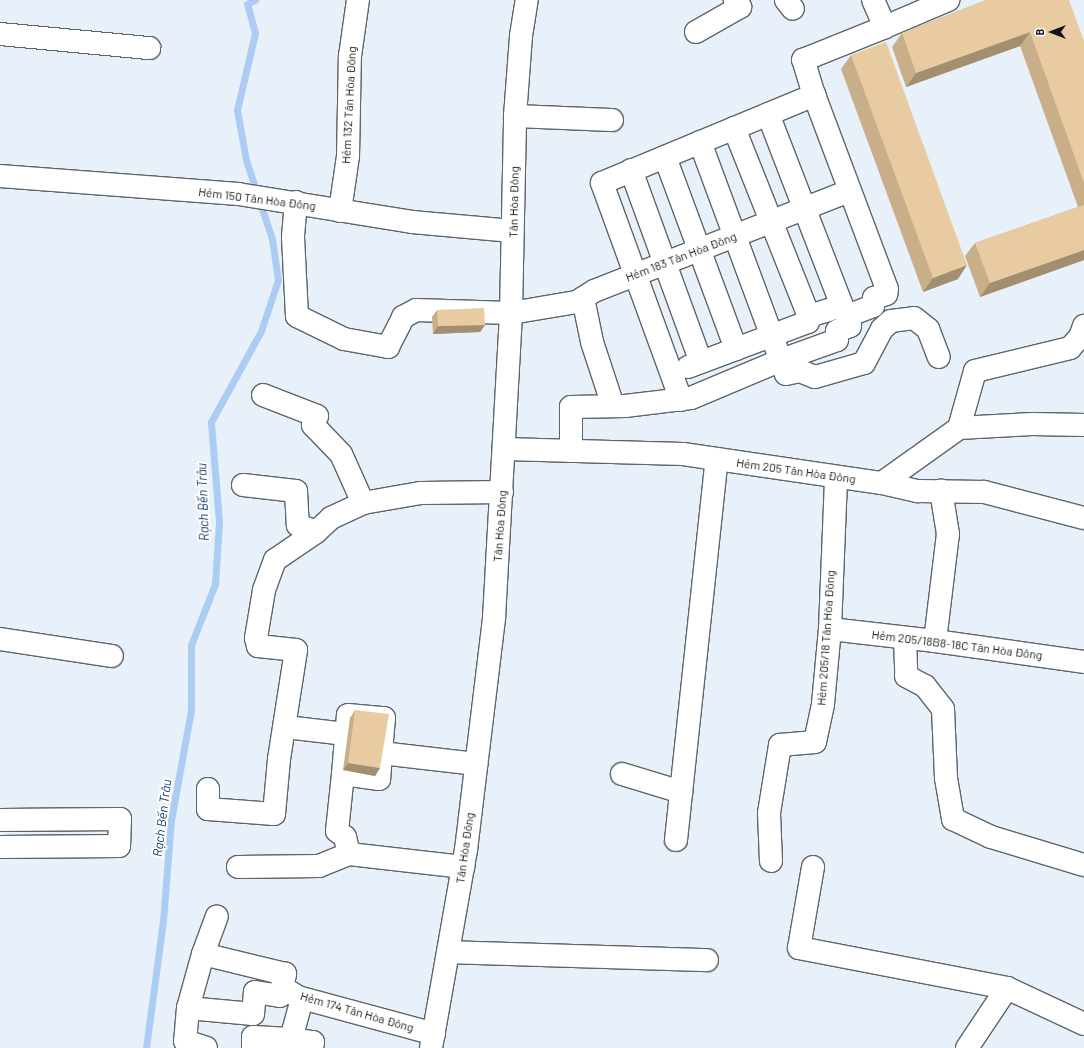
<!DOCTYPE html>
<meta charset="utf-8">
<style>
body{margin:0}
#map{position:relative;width:1084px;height:1048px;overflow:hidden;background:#e8f1f9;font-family:Barlow,sans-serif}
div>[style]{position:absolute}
.stream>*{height:7px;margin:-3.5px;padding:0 3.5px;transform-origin:3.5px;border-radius:3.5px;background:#adccf3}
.roads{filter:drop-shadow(1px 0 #5d656c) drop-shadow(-1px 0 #5d656c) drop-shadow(0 1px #5d656c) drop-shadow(0 -1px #5d656c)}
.minor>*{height:22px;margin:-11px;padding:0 11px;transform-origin:11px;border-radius:11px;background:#fff}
.wall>*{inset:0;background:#c8af8a}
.shaded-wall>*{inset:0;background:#a28e71}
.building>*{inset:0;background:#e8cba1}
span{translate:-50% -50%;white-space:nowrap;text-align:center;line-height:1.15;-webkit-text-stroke:4px #fff;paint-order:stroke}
.street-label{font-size:12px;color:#131618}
.water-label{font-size:13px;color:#163f6f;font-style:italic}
.north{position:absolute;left:1032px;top:12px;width:40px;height:40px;-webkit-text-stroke:3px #fff;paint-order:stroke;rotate:270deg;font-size:11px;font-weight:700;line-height:16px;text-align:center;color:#131618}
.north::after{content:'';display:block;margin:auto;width:14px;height:18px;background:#131618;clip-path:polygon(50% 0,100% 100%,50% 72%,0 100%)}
</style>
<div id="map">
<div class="stream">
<i style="left:146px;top:1048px;width:128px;rotate:-82.4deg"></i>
<i style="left:163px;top:921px;width:101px;rotate:-85.5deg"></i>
<i style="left:171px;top:820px;width:112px;rotate:-79.7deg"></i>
<i style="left:191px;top:710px;width:65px;rotate:-90deg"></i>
<i style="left:191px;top:645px;width:66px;rotate:-68.5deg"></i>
<i style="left:215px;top:584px;width:62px;rotate:-86.3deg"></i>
<i style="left:219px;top:522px;width:100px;rotate:-94.6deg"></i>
<i style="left:211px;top:422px;width:104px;rotate:-61.2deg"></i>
<i style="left:261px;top:331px;width:54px;rotate:-71.6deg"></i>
<i style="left:278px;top:280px;width:41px;rotate:-98.3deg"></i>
<i style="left:272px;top:239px;width:83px;rotate:-108.2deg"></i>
<i style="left:246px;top:160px;width:51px;rotate:-100.2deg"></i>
<i style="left:237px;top:110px;width:79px;rotate:-76.8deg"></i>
<i style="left:255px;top:33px;width:30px;rotate:-105deg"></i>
<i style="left:247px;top:4px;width:9px;rotate:-27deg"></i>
</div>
<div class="roads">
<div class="minor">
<i style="left:786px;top:0;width:11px;rotate:52deg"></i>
<i style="left:873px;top:0;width:30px;rotate:66deg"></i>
<i style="left:885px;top:27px;width:69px;rotate:-23.2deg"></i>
<i style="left:696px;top:32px;width:51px;rotate:-29.6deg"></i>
<i style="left:740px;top:7px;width:9px;rotate:-126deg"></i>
<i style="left:0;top:34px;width:150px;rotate:5.4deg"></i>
<i style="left:768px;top:114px;width:206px;rotate:68.9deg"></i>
<i style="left:515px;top:116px;width:97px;rotate:2.4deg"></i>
<i style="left:734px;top:128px;width:202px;rotate:68.3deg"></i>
<i style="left:700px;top:142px;width:247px;rotate:69.7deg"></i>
<i style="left:786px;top:374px;width:14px;rotate:-12deg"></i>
<i style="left:800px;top:371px;width:16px;rotate:22deg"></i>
<i style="left:815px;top:377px;width:51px;rotate:-15.9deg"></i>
<i style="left:864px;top:363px;width:38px;rotate:-62deg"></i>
<i style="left:882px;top:329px;width:12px;rotate:-42deg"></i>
<i style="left:891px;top:321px;width:23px;rotate:-7deg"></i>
<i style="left:914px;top:318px;width:18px;rotate:38deg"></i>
<i style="left:928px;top:329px;width:30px;rotate:69deg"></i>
<i style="left:665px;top:157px;width:205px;rotate:69.7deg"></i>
<i style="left:631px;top:170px;width:204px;rotate:70deg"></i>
<i style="left:0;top:176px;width:239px;rotate:4.3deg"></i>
<i style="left:238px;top:194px;width:176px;rotate:9.1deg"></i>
<i style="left:412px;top:222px;width:101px;rotate:5.1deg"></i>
<i style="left:296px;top:202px;width:35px;rotate:95deg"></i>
<i style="left:293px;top:237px;width:79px;rotate:87.1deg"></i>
<i style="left:297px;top:316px;width:52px;rotate:26.1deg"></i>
<i style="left:344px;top:339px;width:45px;rotate:10.3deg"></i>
<i style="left:388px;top:347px;width:34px;rotate:-63deg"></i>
<i style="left:403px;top:317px;width:15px;rotate:-28deg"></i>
<i style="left:416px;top:310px;width:95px;rotate:1.8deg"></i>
<i style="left:511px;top:313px;width:67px;rotate:-9.5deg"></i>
<i style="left:577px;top:302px;width:20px;rotate:-33deg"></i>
<i style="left:594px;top:291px;width:274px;rotate:-21.4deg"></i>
<i style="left:340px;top:211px;width:56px;rotate:-81.7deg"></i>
<i style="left:348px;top:156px;width:100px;rotate:-88.9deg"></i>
<i style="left:350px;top:56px;width:57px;rotate:-81.9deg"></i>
<i style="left:583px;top:298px;width:45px;rotate:78.4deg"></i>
<i style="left:592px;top:342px;width:67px;rotate:71.8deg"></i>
<i style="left:688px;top:367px;width:128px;rotate:-20.6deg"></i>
<i style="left:808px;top:322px;width:6px;rotate:-81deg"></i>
<i style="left:809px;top:316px;width:34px;rotate:-17deg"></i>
<i style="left:842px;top:306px;width:11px;rotate:63deg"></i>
<i style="left:263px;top:395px;width:58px;rotate:21.3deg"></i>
<i style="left:317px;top:416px;width:10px;rotate:114deg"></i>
<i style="left:313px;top:425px;width:40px;rotate:46deg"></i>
<i style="left:341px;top:454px;width:54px;rotate:65.8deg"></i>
<i style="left:681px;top:400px;width:231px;rotate:-110deg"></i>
<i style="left:602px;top:183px;width:230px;rotate:-22.5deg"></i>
<i style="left:959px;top:428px;width:59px;rotate:-74.3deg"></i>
<i style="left:975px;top:371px;width:98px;rotate:-13.6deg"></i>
<i style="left:1070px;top:348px;width:15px;rotate:-48deg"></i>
<i style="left:1080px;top:337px;width:12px;rotate:-70deg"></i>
<i style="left:505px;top:449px;width:178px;rotate:1.6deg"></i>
<i style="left:683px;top:454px;width:201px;rotate:8.3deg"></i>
<i style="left:882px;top:483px;width:37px;rotate:13deg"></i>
<i style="left:918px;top:491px;width:66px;rotate:0.9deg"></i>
<i style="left:984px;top:492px;width:103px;rotate:14.6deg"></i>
<i style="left:571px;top:451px;width:44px;rotate:-90deg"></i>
<i style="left:571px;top:407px;width:54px;rotate:-1.1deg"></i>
<i style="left:625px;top:406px;width:66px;rotate:-6.9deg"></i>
<i style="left:691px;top:398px;width:101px;rotate:-22.8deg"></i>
<i style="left:784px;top:359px;width:56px;rotate:-19.7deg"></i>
<i style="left:837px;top:340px;width:9px;rotate:-90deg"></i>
<i style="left:837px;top:331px;width:14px;rotate:-21deg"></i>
<i style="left:850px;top:326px;width:10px;rotate:-107deg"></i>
<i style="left:847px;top:316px;width:28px;rotate:-21deg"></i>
<i style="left:873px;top:306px;width:8px;rotate:-83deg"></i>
<i style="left:874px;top:298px;width:13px;rotate:-18deg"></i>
<i style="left:886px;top:294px;width:5px;rotate:-79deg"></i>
<i style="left:887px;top:289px;width:207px;rotate:-110.6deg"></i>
<i style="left:814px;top:95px;width:37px;rotate:-107deg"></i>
<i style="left:803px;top:60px;width:88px;rotate:-21.9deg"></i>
<i style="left:882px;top:483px;width:95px;rotate:-35.5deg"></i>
<i style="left:959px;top:428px;width:73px;rotate:-3.1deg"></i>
<i style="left:1032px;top:424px;width:52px;rotate:1.1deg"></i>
<i style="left:243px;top:485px;width:53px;rotate:6.5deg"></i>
<i style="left:296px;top:491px;width:34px;rotate:87deg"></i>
<i style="left:298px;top:525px;width:19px;rotate:21deg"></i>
<i style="left:830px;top:629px;width:106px;rotate:6.5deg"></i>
<i style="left:935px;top:641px;width:150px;rotate:8deg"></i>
<i style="left:905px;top:638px;width:38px;rotate:88deg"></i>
<i style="left:906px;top:676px;width:21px;rotate:28deg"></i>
<i style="left:925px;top:686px;width:29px;rotate:52deg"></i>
<i style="left:943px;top:709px;width:69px;rotate:87.5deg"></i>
<i style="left:946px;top:778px;width:42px;rotate:80.3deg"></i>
<i style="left:953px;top:819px;width:42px;rotate:25.3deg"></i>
<i style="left:991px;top:837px;width:97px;rotate:16.8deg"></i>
<i style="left:0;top:639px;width:113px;rotate:8.6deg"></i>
<i style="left:935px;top:641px;width:108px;rotate:-83.1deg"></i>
<i style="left:948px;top:534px;width:44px;rotate:-99.2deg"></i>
<i style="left:286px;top:727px;width:60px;rotate:6.7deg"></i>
<i style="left:381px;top:753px;width:26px;rotate:94deg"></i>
<i style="left:379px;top:779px;width:36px;rotate:-172deg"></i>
<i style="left:343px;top:774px;width:59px;rotate:-85.2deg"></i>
<i style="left:348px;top:715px;width:36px;rotate:5deg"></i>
<i style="left:384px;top:718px;width:35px;rotate:95deg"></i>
<i style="left:381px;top:753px;width:96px;rotate:6.6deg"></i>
<i style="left:343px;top:774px;width:57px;rotate:96deg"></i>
<i style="left:337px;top:831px;width:10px;rotate:37deg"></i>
<i style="left:345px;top:837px;width:17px;rotate:77deg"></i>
<i style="left:622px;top:774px;width:62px;rotate:17deg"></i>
<i style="left:208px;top:789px;width:20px;rotate:90deg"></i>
<i style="left:208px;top:809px;width:66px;rotate:4.3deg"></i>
<i style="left:274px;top:814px;width:55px;rotate:-84.8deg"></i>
<i style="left:279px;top:759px;width:110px;rotate:-81.1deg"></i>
<i style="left:296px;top:650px;width:38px;rotate:-174deg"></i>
<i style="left:258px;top:646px;width:8px;rotate:-104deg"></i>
<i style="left:256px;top:638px;width:49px;rotate:-80.5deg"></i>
<i style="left:264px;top:590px;width:32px;rotate:-70deg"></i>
<i style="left:275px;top:560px;width:50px;rotate:-34.3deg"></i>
<i style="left:316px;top:532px;width:21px;rotate:-43deg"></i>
<i style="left:331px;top:518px;width:35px;rotate:-25deg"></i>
<i style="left:363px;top:503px;width:59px;rotate:-9.8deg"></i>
<i style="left:421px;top:493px;width:81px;rotate:-0.7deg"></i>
<i style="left:0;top:820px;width:120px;rotate:-0.5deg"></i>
<i style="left:120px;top:819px;width:27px;rotate:92deg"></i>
<i style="left:119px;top:846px;width:119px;rotate:179.5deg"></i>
<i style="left:676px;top:840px;width:383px;rotate:-83.9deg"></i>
<i style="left:771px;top:861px;width:48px;rotate:-92.4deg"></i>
<i style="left:769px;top:813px;width:69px;rotate:-80.8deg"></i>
<i style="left:780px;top:745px;width:35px;rotate:-5deg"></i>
<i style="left:815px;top:742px;width:39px;rotate:-78deg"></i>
<i style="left:823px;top:704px;width:75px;rotate:-84.7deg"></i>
<i style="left:830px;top:629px;width:151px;rotate:-87.7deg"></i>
<i style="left:238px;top:867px;width:81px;rotate:-0.7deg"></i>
<i style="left:319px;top:866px;width:32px;rotate:-22deg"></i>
<i style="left:349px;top:854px;width:115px;rotate:6.5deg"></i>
<i style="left:813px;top:867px;width:82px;rotate:99.8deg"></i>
<i style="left:799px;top:948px;width:212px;rotate:10.9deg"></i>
<i style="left:1007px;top:988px;width:85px;rotate:25.1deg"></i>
<i style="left:448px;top:952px;width:259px;rotate:1.8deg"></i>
<i style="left:203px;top:954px;width:56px;rotate:105.5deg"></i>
<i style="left:188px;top:1008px;width:33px;rotate:95deg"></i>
<i style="left:185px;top:1041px;width:22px;rotate:18deg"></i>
<i style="left:282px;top:987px;width:19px;rotate:32deg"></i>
<i style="left:298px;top:997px;width:141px;rotate:15.2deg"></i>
<i style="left:302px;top:999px;width:41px;rotate:105.4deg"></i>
<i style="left:291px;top:1039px;width:22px;rotate:8deg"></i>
<i style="left:313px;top:1042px;width:6px;rotate:99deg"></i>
<i style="left:188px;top:1008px;width:65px;rotate:5.3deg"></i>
<i style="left:253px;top:1014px;width:22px;rotate:-85deg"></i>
<i style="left:255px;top:992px;width:25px;rotate:9deg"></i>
<i style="left:280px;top:996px;width:23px;rotate:-77deg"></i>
<i style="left:285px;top:974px;width:84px;rotate:-166.3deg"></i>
<i style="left:203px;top:954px;width:40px;rotate:-69.8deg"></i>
<i style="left:253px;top:1048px;width:11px;rotate:-90deg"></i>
<i style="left:253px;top:1037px;width:38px;rotate:3deg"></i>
<i style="left:431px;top:1048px;width:201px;rotate:-80deg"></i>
<i style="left:466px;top:850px;width:234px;rotate:-83.1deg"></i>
<i style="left:494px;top:618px;width:305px;rotate:-86.8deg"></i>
<i style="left:511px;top:313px;width:197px;rotate:-88.8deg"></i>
<i style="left:515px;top:116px;width:80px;rotate:-85.7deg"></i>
<i style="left:521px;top:36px;width:36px;rotate:-81deg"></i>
<i style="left:967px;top:1048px;width:72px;rotate:-56.3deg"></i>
</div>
</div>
<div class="wall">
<i style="clip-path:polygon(986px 0,1084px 41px,1084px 260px,980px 297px,965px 256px,975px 243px,1078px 207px,1020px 46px,906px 87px,892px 47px,902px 33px)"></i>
<i style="clip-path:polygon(851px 55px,958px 279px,923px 292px,841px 69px)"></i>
<i style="clip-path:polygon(437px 310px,485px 325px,480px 332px,433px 334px,432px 317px)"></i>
<i style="clip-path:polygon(355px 710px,380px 768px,375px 776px,343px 770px,350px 718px)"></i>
</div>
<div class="shaded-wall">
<i style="clip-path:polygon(1030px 32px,1020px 46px,906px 87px,916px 73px)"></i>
<i style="clip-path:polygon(1084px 250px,1084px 260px,980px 297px,990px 283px)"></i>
<i style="clip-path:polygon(967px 265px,958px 279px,923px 292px,933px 278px)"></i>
<i style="clip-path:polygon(485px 325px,480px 332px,433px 334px,438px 326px)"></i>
<i style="clip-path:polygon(348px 763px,380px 768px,375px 776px,343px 770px)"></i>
</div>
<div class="building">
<i style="clip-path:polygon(986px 0,1069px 0,1084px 41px,1084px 183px,1030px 32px,916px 73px,902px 33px)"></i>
<i style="clip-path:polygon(886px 42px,967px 265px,933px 278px,851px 55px)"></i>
<i style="clip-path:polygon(1084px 205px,1084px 250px,990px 283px,975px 243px)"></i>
<i style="clip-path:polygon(484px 308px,485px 325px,438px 326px,437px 310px)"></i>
<i style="clip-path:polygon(355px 710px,389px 714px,380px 768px,348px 763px)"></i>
</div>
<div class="street-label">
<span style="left:349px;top:105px;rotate:-87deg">Hẻm 132 Tân Hòa Đông</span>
<span style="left:257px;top:199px;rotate:7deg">Hẻm 150 Tân Hòa Đông</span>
<span style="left:514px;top:202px;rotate:-89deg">Tân Hòa Đông</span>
<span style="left:681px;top:257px;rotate:-21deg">Hẻm 183 Tân Hòa Đông</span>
<span style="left:796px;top:471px;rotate:8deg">Hẻm 205 Tân Hòa Đông</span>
<span style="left:500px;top:526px;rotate:-86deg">Tân Hòa Đông</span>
<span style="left:826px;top:638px;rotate:-86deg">Hẻm 205/18 Tân Hòa Đông</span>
<span style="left:957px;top:645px;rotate:7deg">Hẻm 205/18B8-18C Tân Hòa Đông</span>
<span style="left:465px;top:848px;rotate:-82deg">Tân Hòa Đông</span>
<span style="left:357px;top:1012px;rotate:16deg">Hẻm 174 Tân Hòa Đông</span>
</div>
<div class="water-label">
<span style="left:203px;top:502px;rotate:-92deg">Rạch Bến Trâu</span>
<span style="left:162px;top:818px;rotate:-83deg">Rạch Bến Trâu</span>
</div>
<div class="north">B</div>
</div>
